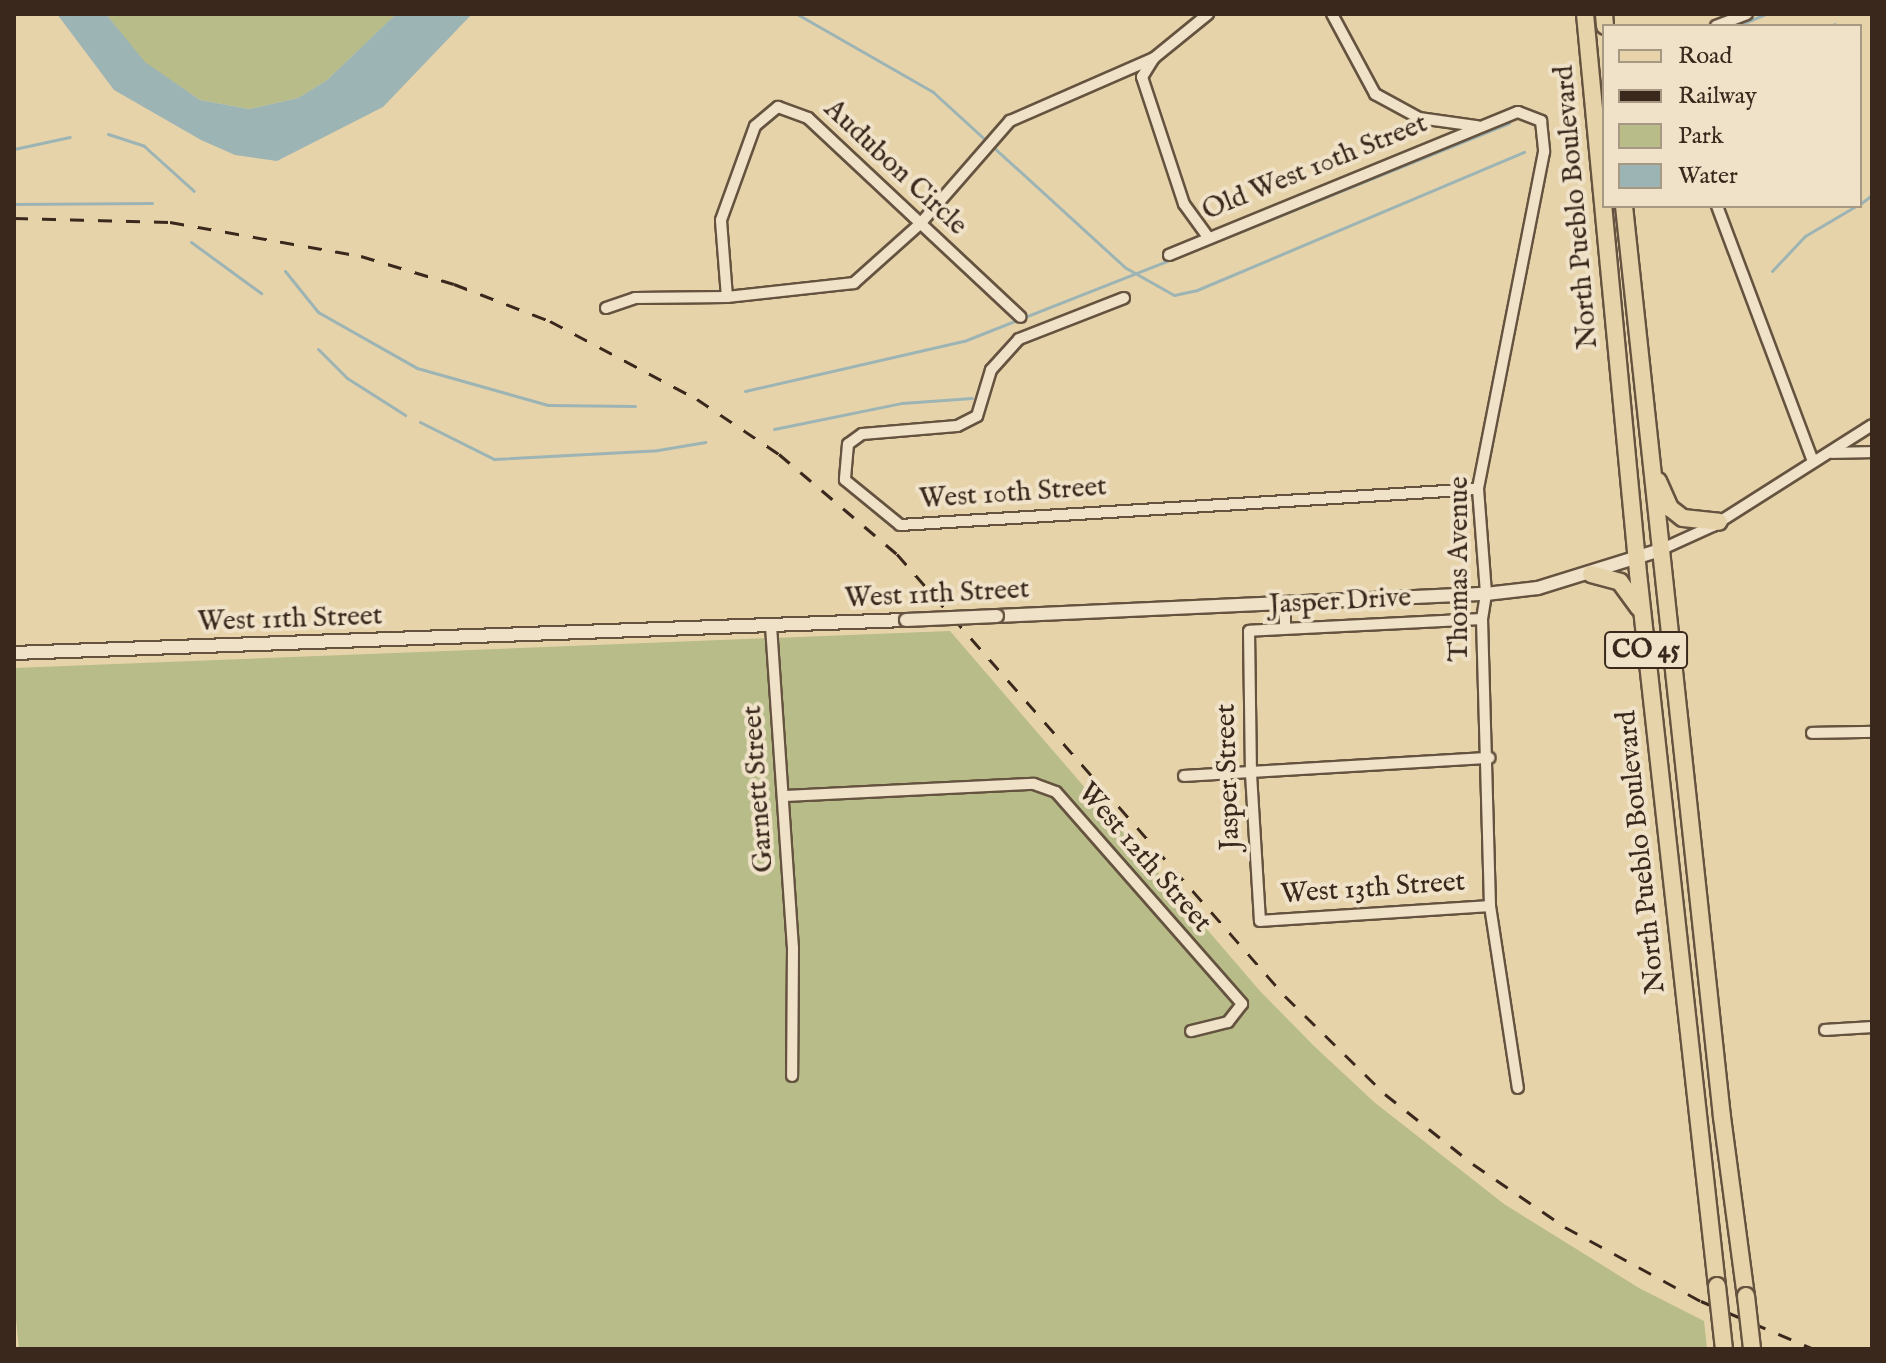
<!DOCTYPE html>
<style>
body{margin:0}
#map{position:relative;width:1886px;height:1363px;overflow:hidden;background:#e7d3aa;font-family:"IM FELL English",serif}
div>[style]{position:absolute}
.green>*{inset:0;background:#b7bc88}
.water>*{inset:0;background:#9db4b5}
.stream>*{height:3px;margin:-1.5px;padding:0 1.5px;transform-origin:1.5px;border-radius:1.5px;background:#9db4b5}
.roads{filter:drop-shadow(2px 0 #655340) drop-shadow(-2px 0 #655340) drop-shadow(0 2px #655340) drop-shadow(0 -2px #655340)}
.minor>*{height:10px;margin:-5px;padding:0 5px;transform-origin:5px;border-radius:5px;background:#efe2c8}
.tertiary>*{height:12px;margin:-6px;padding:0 6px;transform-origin:6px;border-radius:6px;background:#efe2c8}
.primary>*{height:16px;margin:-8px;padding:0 8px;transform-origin:8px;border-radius:8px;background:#e7d3aa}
.rail>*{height:3px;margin-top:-1.5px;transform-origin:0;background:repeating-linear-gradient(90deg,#3a281d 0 14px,transparent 0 28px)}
.bridges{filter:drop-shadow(2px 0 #655340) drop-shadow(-2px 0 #655340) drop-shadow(0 2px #655340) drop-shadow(0 -2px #655340)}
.tertiary-bridge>*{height:12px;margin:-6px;padding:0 6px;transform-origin:6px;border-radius:6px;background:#efe2c8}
.primary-bridge>*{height:16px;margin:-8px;padding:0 8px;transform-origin:8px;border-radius:8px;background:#e7d3aa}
span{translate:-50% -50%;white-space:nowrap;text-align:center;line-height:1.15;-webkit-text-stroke:8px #efe2c8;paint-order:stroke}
.shield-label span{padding:2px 6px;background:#efe2c8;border:2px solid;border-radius:6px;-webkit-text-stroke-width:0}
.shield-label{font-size:26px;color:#3a281d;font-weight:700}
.street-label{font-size:28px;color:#3a281d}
.frame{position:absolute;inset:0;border:16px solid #3a281d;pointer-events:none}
.legend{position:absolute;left:1602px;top:24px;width:260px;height:184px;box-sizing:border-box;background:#efe2c8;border:2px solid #a79884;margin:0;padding:10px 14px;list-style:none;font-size:24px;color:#3a281d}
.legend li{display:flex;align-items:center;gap:16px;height:40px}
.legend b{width:40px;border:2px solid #a79884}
</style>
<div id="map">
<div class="green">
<i style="clip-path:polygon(106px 14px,396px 14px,327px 80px,298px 98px,249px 109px,200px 100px,144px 62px)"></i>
<i style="clip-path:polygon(950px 631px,1260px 991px,1314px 1046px,1374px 1102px,1504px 1204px,1639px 1288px,1704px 1321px,1707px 1349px,19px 1349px,14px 1298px,14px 668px)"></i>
</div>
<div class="water">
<i style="clip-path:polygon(57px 14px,106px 14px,145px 62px,200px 100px,249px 109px,298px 98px,327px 80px,396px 14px,472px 14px,383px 107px,277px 161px,235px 155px,201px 140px,114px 90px)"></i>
</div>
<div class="stream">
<i style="left:797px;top:14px;width:157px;rotate:29.8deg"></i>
<i style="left:933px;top:92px;width:261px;rotate:42.4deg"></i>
<i style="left:1126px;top:268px;width:55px;rotate:29.4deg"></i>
<i style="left:1174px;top:295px;width:24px;rotate:-12deg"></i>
<i style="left:1197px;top:290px;width:355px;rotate:-22.9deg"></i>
<i style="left:1737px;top:26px;width:30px;rotate:-23deg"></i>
<i style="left:1829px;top:26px;width:6px;rotate:-18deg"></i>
<i style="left:108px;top:134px;width:38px;rotate:18deg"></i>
<i style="left:144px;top:146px;width:67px;rotate:42deg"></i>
<i style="left:14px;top:149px;width:57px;rotate:-12.1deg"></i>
<i style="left:14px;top:204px;width:138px;rotate:-0.4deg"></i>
<i style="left:1860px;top:204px;width:15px;rotate:-37deg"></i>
<i style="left:191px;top:242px;width:87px;rotate:36.1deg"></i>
<i style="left:1190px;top:252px;width:344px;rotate:-22deg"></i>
<i style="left:285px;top:271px;width:53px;rotate:51.2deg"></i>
<i style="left:318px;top:312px;width:114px;rotate:29.5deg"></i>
<i style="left:417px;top:368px;width:136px;rotate:15.8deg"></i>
<i style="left:548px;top:405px;width:87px;rotate:0.7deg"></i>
<i style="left:1772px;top:271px;width:48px;rotate:-46.7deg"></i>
<i style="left:1805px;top:236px;width:59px;rotate:-30.5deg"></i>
<i style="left:318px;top:349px;width:41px;rotate:45deg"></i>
<i style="left:347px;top:378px;width:69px;rotate:32.5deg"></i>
<i style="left:745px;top:391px;width:225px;rotate:-12.9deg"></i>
<i style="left:964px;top:341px;width:224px;rotate:-21.5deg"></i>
<i style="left:420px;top:422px;width:83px;rotate:26.6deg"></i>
<i style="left:494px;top:459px;width:164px;rotate:-3.1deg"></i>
<i style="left:658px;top:450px;width:48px;rotate:-9.7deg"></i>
<i style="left:774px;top:429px;width:131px;rotate:-11.5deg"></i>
<i style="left:902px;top:403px;width:70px;rotate:-4.1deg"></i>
</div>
<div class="roads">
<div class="minor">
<i style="left:1332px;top:14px;width:91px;rotate:61.7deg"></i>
<i style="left:1375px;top:94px;width:50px;rotate:28.6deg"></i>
<i style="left:1419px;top:118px;width:59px;rotate:7.9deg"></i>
<i style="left:1716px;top:26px;width:33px;rotate:-21deg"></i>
<i style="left:1717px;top:206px;width:273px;rotate:69.4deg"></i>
<i style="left:1208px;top:237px;width:41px;rotate:-126deg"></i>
<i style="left:1184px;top:204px;width:134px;rotate:-108.3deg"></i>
<i style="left:1142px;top:77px;width:22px;rotate:-58deg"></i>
<i style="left:1154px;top:58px;width:70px;rotate:-39.2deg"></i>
<i style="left:1169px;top:255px;width:377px;rotate:-22.3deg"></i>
<i style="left:1518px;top:112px;width:25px;rotate:21deg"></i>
<i style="left:1541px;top:121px;width:31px;rotate:84deg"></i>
<i style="left:1544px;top:152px;width:343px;rotate:101.1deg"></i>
<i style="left:1478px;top:489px;width:105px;rotate:85.6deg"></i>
<i style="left:1486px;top:594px;width:25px;rotate:99deg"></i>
<i style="left:1482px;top:619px;width:287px;rotate:88.4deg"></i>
<i style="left:1490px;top:906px;width:184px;rotate:81.3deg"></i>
<i style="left:727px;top:297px;width:77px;rotate:-94.5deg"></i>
<i style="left:721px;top:220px;width:100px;rotate:-70.1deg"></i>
<i style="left:755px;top:126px;width:30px;rotate:-40deg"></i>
<i style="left:778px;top:107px;width:32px;rotate:20deg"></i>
<i style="left:808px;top:118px;width:291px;rotate:43.1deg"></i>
<i style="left:1124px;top:298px;width:113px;rotate:158.7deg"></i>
<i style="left:1019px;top:339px;width:42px;rotate:132.1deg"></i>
<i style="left:991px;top:370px;width:48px;rotate:106.9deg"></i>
<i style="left:977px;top:416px;width:22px;rotate:153deg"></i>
<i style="left:957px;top:426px;width:95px;rotate:175.2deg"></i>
<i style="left:862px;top:434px;width:17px;rotate:144deg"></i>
<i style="left:848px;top:444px;width:36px;rotate:95deg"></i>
<i style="left:845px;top:480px;width:71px;rotate:39.3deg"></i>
<i style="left:900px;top:525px;width:579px;rotate:-3.56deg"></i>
<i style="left:606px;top:308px;width:31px;rotate:-19deg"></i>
<i style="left:635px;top:298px;width:92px;rotate:-0.6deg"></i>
<i style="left:727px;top:297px;width:128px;rotate:-6.3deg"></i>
<i style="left:854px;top:283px;width:89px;rotate:-41.8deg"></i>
<i style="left:920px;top:224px;width:137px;rotate:-48.9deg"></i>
<i style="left:1010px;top:121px;width:157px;rotate:-23.6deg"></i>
<i style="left:1832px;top:453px;width:40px;rotate:-1.4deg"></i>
<i style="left:1660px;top:550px;width:58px;rotate:-24.4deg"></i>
<i style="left:1713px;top:526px;width:188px;rotate:-32.4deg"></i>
<i style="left:1285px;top:603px;width:25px;rotate:90deg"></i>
<i style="left:1482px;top:619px;width:233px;rotate:177.1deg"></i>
<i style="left:1249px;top:631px;width:143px;rotate:89.2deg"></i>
<i style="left:1251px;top:774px;width:147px;rotate:86.5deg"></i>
<i style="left:1260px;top:921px;width:230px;rotate:-3.7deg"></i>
<i style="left:771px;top:626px;width:323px;rotate:86.1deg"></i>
<i style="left:793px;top:948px;width:128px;rotate:90.4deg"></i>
<i style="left:1812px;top:733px;width:60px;rotate:-1deg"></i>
<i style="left:1184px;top:776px;width:306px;rotate:-3.4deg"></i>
<i style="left:785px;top:796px;width:249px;rotate:-2.8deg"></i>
<i style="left:1034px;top:784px;width:23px;rotate:20deg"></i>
<i style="left:1056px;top:792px;width:282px;rotate:48.7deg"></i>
<i style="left:1242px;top:1004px;width:23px;rotate:128deg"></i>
<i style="left:1228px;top:1022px;width:38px;rotate:166deg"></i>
<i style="left:1825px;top:1030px;width:47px;rotate:-3.7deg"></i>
</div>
<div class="tertiary">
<i style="left:997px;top:616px;width:489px;rotate:-2.6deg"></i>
<i style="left:1486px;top:594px;width:52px;rotate:-6.6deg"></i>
<i style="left:1538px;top:588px;width:128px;rotate:-17.3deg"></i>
<i style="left:14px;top:653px;width:893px;rotate:-2.12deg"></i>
</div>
<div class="primary">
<i style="left:1585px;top:14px;width:562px;rotate:84.58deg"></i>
<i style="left:1638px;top:573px;width:717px;rotate:83.68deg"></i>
<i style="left:1604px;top:14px;width:12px;rotate:85deg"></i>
<i style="left:1624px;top:206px;width:916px;rotate:83.86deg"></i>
<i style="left:1722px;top:1117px;width:181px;rotate:82.4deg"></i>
<i style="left:1658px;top:481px;width:30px;rotate:66deg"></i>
<i style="left:1670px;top:508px;width:16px;rotate:38deg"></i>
<i style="left:1683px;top:518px;width:36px;rotate:6deg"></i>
<i style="left:1591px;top:574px;width:30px;rotate:15deg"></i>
<i style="left:1620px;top:582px;width:32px;rotate:54deg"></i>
</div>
</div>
<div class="rail">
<i style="left:14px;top:218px;width:156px;rotate:1.5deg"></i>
<i style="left:170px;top:222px;width:194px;rotate:10.1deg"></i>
<i style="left:361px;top:256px;width:97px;rotate:16.8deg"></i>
<i style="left:454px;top:284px;width:103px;rotate:21.1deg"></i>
<i style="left:550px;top:321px;width:166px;rotate:28deg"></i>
<i style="left:697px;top:399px;width:99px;rotate:33.9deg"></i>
<i style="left:779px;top:454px;width:155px;rotate:40.3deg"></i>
<i style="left:897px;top:554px;width:588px;rotate:48.72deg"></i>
<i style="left:1285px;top:996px;width:140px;rotate:44.4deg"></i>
<i style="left:1385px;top:1094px;width:112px;rotate:38.5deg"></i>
<i style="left:1473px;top:1164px;width:112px;rotate:34.4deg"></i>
<i style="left:1565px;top:1227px;width:155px;rotate:28.6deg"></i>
<i style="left:1701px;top:1301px;width:123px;rotate:23deg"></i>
</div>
<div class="bridges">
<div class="tertiary-bridge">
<i style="left:906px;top:620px;width:91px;rotate:-2.5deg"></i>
</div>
<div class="primary-bridge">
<i style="left:1717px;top:1286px;width:63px;rotate:83.7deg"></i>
<i style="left:1746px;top:1296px;width:53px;rotate:83.5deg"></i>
</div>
</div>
<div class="shield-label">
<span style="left:1646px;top:650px">CO 45</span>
</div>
<div class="street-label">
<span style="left:895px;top:168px;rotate:43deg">Audubon Circle</span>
<span style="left:1315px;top:168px;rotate:-22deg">Old West 10th Street</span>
<span style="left:1577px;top:207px;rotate:-95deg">North Pueblo Boulevard</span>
<span style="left:1013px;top:494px;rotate:-4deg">West 10th Street</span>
<span style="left:1460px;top:569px;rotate:-90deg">Thomas Avenue</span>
<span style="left:937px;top:595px;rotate:-3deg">West 11th Street</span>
<span style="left:1340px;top:602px;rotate:-3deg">Jasper Drive</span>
<span style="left:290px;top:620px;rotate:-2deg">West 11th Street</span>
<span style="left:1229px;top:777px;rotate:-92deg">Jasper Street</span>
<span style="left:759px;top:789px;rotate:-94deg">Garnett Street</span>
<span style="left:1642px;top:852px;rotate:-96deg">North Pueblo Boulevard</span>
<span style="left:1144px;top:858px;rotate:49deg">West 12th Street</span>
<span style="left:1373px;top:889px;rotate:-4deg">West 13th Street</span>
</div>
<div class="frame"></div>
<ul class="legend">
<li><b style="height:10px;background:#e7d3aa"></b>Road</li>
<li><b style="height:10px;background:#3a281d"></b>Railway</li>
<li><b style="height:22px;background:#b7bc88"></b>Park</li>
<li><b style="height:22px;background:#9db4b5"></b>Water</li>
</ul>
</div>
